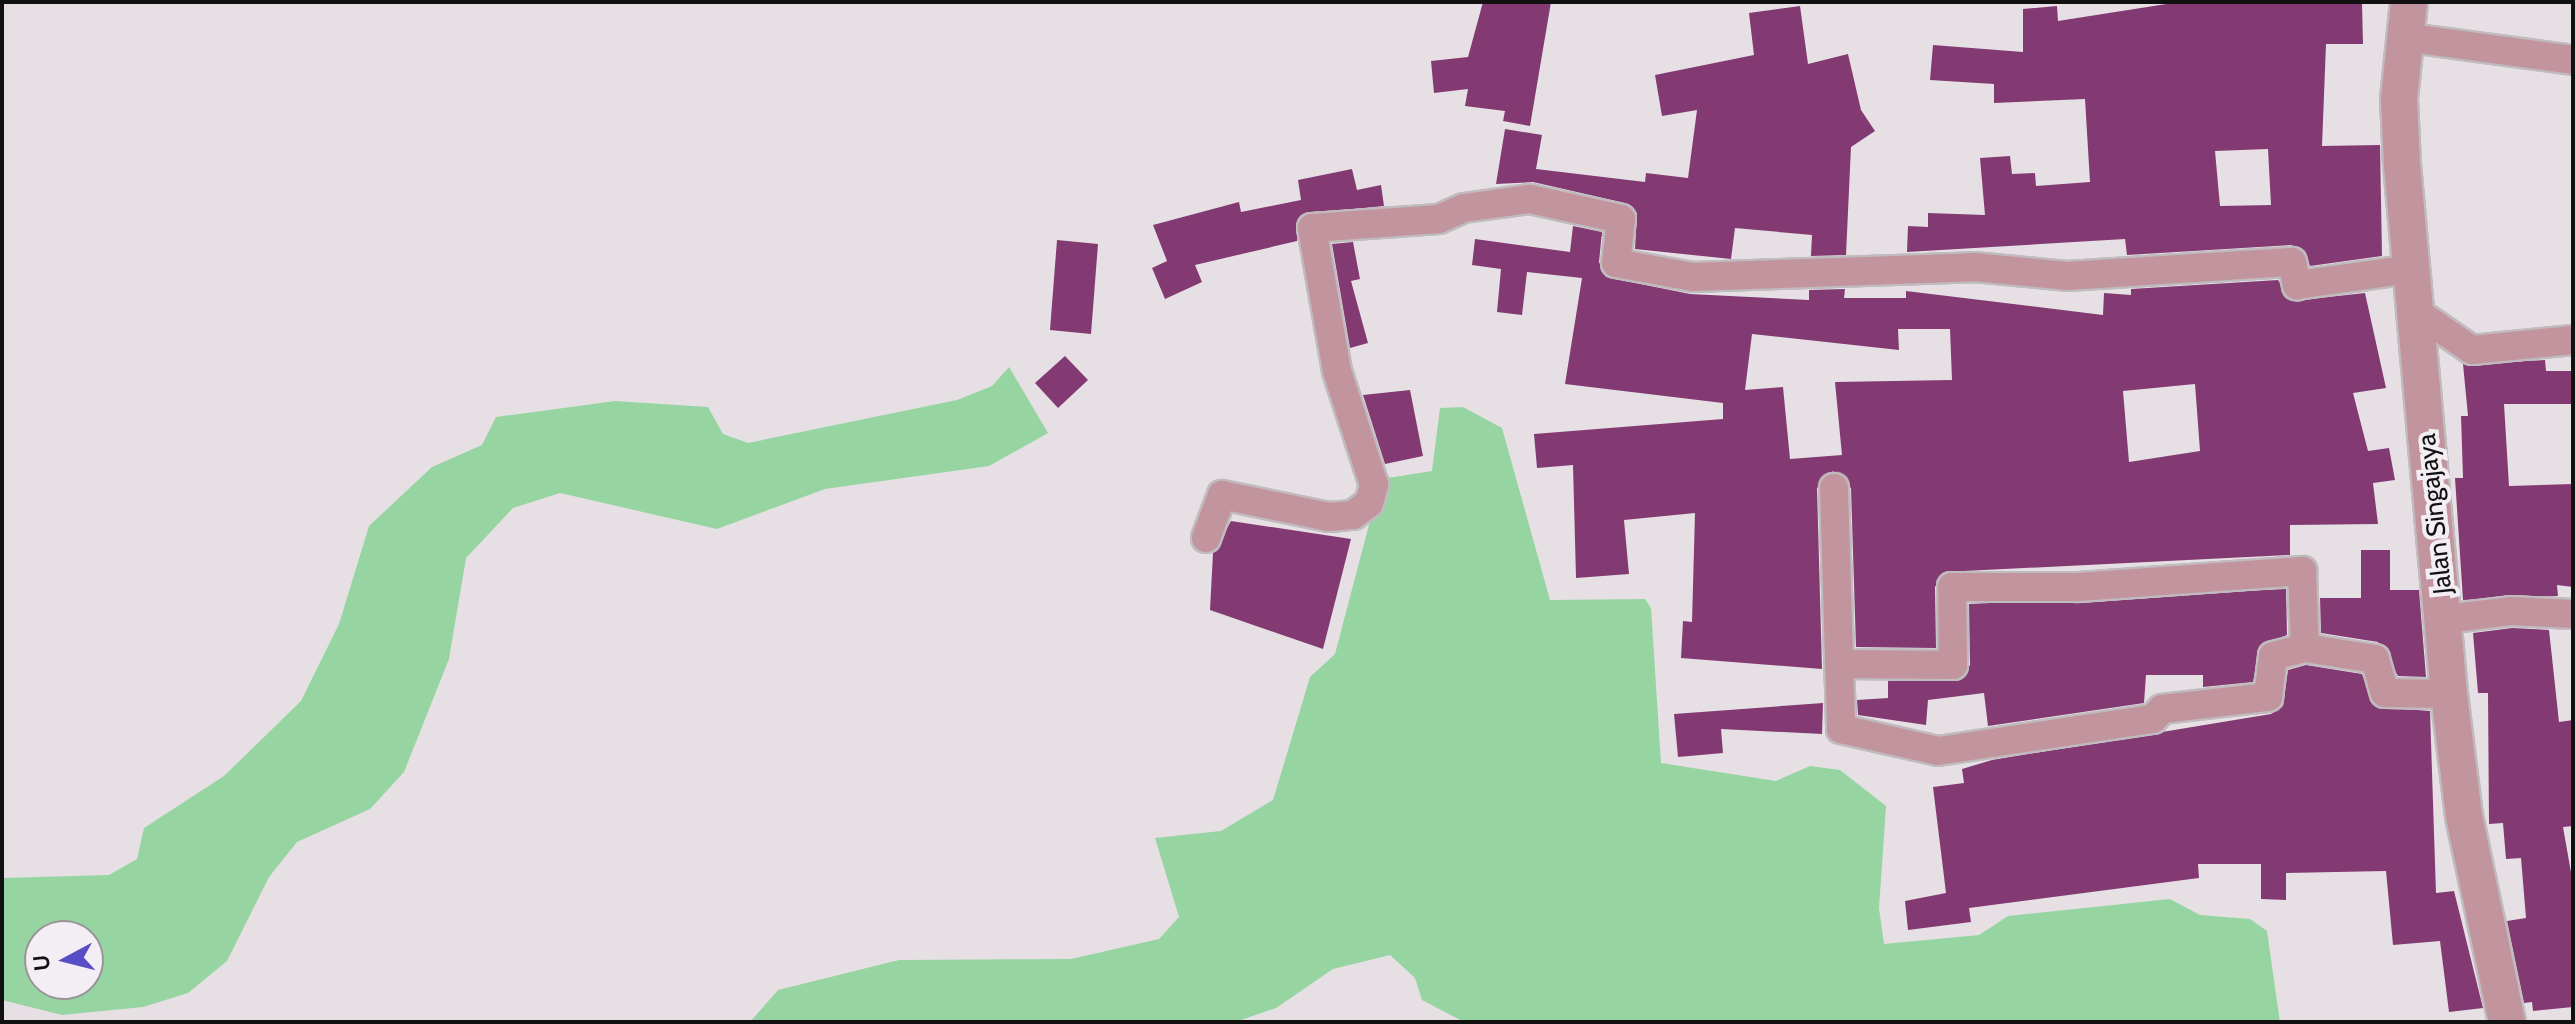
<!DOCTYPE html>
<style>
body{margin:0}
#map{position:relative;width:2575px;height:1024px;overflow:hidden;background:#e6e0e5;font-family:Cabin,sans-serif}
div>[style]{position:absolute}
.green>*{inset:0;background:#96d5a1}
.building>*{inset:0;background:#833a73}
.roads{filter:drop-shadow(2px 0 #c0bbbf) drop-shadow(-2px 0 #c0bbbf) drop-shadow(0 2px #c0bbbf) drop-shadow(0 -2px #c0bbbf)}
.minor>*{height:28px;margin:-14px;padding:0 14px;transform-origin:14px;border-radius:14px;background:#c2949d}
.tertiary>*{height:36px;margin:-18px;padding:0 18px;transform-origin:18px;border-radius:18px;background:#c2949d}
span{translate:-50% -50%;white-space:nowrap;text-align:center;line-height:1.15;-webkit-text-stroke:8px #f3eef3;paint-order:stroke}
.street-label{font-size:26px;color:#121112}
.frame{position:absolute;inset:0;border:4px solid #121112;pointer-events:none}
.north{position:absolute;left:24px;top:920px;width:80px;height:80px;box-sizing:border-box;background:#f3eef3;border:2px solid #999699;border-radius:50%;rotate:263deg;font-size:22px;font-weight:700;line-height:32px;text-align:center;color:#121112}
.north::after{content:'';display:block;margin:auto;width:28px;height:36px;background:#574ec6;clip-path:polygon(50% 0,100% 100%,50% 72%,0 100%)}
</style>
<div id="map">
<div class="green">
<i style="clip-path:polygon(evenodd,1009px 367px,1048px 433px,989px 466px,825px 489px,717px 529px,560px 493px,513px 508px,466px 558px,449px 659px,404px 772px,370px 809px,297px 842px,269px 877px,227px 961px,188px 993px,143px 1007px,62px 1015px,2px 1000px,2px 878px,109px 875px,137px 859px,144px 828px,224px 776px,301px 701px,339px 624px,369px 526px,432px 467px,482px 445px,496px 417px,615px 401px,708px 407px,723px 434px,748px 443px,957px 400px,992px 386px,1009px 367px,40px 936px,88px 936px,88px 984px,40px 984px,40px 936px)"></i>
<i style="clip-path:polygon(1463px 407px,1502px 428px,1550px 600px,1645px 599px,1651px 608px,1661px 763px,1776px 781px,1810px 766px,1840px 770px,1886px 806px,1879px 908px,1884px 944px,1979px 935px,2008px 916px,2170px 899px,2200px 915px,2250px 919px,2267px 931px,2280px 1022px,1464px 1022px,1422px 1000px,1415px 978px,1390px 955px,1333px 969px,1276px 1008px,1235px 1022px,750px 1022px,778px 990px,899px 960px,1071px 959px,1159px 939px,1179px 917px,1155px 838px,1221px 831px,1273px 800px,1310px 677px,1335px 654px,1381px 479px,1432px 471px,1440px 408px)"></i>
</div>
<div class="building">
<i style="clip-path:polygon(1483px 2px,1551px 2px,1530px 126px,1503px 121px,1505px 111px,1465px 106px,1468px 89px,1434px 93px,1431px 61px,1468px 57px)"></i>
<i style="clip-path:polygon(evenodd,2179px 2px,2362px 2px,2363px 44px,2326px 44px,2322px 146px,2380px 145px,2382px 256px,2310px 266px,2305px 251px,2291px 245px,2127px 255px,2125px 239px,1907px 252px,1908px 226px,1928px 227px,1928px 213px,1985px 215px,1980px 158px,2010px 156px,2012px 174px,2035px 173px,2036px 186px,2090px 182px,2085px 99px,1994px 103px,1994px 84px,1930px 80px,1933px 45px,2023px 52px,2023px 9px,2057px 6px,2058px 21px,2179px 2px,2268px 149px,2271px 205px,2220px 206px,2215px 151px,2268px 149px)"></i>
<i style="clip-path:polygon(1800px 6px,1808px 64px,1848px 54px,1861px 110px,1875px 131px,1851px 147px,1846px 255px,1811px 256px,1812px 235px,1735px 228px,1731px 259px,1635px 249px,1637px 213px,1625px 203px,1533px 182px,1496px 184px,1505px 129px,1542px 135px,1536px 169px,1645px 182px,1646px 173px,1688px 178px,1697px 110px,1662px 116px,1655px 75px,1754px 55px,1749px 13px)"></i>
<i style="clip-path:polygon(1352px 169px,1357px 190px,1381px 185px,1384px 206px,1303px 214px,1297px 241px,1195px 265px,1202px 282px,1165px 299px,1152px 268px,1167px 261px,1153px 225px,1239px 202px,1241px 212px,1301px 200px,1298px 180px)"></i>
<i style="clip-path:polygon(evenodd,1573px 226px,1602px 232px,1599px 262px,1606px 277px,1690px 294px,1809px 300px,1809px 290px,1845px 289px,1844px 298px,1906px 298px,1906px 291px,2103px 315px,2104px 293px,2131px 295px,2131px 289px,2278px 280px,2292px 301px,2365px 293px,2386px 388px,2353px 393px,2368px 451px,2389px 448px,2395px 480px,2373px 483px,2378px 524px,2290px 525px,2290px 555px,1944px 572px,1935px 587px,1936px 648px,1856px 647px,1851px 488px,1833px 471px,1817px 488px,1822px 669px,1681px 658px,1683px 621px,1692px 622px,1695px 513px,1624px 520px,1629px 574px,1576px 578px,1573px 465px,1537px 468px,1534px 434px,1723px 419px,1723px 403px,1565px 384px,1582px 278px,1527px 272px,1522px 315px,1497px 312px,1501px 269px,1472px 265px,1475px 239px,1570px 252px,1573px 226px,1898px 329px,1950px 329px,1952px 380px,1835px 382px,1842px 455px,1790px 459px,1783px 387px,1745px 390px,1752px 334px,1899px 350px,1898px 329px,1573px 226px,2195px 384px,2200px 451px,2129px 462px,2123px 391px,2195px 384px)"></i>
<i style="clip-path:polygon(1057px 240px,1098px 244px,1091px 334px,1050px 330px)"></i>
<i style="clip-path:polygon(1353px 242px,1360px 279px,1351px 281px,1368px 343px,1350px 348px,1332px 244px)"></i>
<i style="clip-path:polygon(1065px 356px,1088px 380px,1058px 408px,1035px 383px)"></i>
<i style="clip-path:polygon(2545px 360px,2546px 371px,2573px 371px,2573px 404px,2504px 404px,2509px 486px,2573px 484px,2573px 587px,2557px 585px,2558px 596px,2463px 600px,2455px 478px,2463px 478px,2461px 416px,2468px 416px,2463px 364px)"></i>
<i style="clip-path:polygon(1410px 390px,1423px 456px,1385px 464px,1363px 395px)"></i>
<i style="clip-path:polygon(1231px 521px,1351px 539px,1323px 649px,1210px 610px,1213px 553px)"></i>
<i style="clip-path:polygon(2361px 550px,2390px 550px,2390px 590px,2419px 590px,2426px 677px,2398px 676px,2378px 642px,2321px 633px,2320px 598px,2361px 598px)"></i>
<i style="clip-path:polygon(2286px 589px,2287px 635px,2260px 646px,2253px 682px,2203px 687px,2203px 675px,2146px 675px,2144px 703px,1988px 726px,1984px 693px,1928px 700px,1926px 725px,1858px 715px,1857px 700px,1888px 698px,1888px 681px,1962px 679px,1970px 665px,1969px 604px)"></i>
<i style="clip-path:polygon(2512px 628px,2549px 630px,2559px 722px,2573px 720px,2573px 826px,2563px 827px,2573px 884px,2573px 1007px,2533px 1011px,2532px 1002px,2524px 1003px,2507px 921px,2526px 918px,2521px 858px,2506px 859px,2503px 823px,2489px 824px,2488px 693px,2478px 693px,2473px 633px)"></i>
<i style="clip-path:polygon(2306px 665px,2362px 674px,2376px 707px,2430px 711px,2436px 893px,2454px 891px,2483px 1008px,2449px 1012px,2440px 941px,2393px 945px,2386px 871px,2286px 873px,2286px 900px,2261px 899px,2261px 864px,2198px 864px,2199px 878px,1969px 908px,1971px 922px,1908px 930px,1905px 901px,1946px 893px,1933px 787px,1964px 783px,1962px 769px,1992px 760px,2271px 714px,2283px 706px,2288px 670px)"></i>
<i style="clip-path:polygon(1823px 703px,1822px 734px,1721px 729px,1723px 753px,1678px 757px,1674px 714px)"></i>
</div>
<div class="roads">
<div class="minor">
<i style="left:2403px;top:37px;width:172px;rotate:7.7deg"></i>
<i style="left:2415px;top:311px;width:69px;rotate:34.4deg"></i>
<i style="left:2472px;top:350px;width:101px;rotate:-5.7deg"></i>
<i style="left:1834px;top:488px;width:241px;rotate:88.3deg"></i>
<i style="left:1841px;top:729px;width:99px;rotate:12.8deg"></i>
<i style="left:1938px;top:751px;width:217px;rotate:-8.5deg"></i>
<i style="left:2153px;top:719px;width:13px;rotate:-48deg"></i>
<i style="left:2162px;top:709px;width:107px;rotate:-6.5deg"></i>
<i style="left:2268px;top:697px;width:41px;rotate:-83deg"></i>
<i style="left:2273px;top:656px;width:33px;rotate:-14deg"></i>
<i style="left:2305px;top:648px;width:71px;rotate:8.9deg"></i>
<i style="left:2375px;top:659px;width:35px;rotate:74deg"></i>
<i style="left:2385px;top:693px;width:64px;rotate:0.9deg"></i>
<i style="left:1206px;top:538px;width:46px;rotate:-69.6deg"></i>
<i style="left:1222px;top:495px;width:109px;rotate:11.6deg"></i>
<i style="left:1329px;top:517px;width:24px;rotate:-5deg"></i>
<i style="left:1353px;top:515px;width:20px;rotate:-37deg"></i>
<i style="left:1369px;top:503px;width:19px;rotate:-74deg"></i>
<i style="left:1374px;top:485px;width:120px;rotate:-108deg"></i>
<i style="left:1337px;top:371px;width:145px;rotate:-99.9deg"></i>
<i style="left:1312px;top:228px;width:127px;rotate:-4.1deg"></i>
<i style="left:1439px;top:219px;width:27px;rotate:-24deg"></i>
<i style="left:1464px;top:208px;width:67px;rotate:-7.8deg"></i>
<i style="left:1530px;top:199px;width:93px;rotate:12.4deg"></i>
<i style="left:1621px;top:219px;width:44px;rotate:96.5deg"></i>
<i style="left:1616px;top:263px;width:78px;rotate:10.3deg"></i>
<i style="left:1693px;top:277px;width:281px;rotate:-2deg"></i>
<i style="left:1974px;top:267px;width:93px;rotate:5.5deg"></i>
<i style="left:2067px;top:276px;width:225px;rotate:-3.6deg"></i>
<i style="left:2292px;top:262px;width:24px;rotate:78deg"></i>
<i style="left:2297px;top:285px;width:115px;rotate:-8deg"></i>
<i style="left:2445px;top:619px;width:66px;rotate:-6.9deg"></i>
<i style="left:2511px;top:611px;width:62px;rotate:2.8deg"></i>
<i style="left:1841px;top:664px;width:112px;rotate:0.5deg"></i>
<i style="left:1953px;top:665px;width:78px;rotate:-90.7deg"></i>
<i style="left:1952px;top:587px;width:127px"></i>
<i style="left:2079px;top:587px;width:224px;rotate:-4.1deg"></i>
<i style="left:2302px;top:571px;width:77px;rotate:87.8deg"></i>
</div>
<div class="tertiary">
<i style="left:2409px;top:2px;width:98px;rotate:95.9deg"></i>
<i style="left:2399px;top:99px;width:65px;rotate:87.4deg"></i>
<i style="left:2402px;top:164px;width:532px;rotate:84.93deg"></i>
<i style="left:2449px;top:694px;width:123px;rotate:83deg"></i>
<i style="left:2464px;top:816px;width:210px;rotate:78.2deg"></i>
</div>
</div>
<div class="street-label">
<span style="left:2435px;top:514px;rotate:-96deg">Jalan Singajaya</span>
</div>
<div class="frame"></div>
<div class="north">U</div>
</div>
